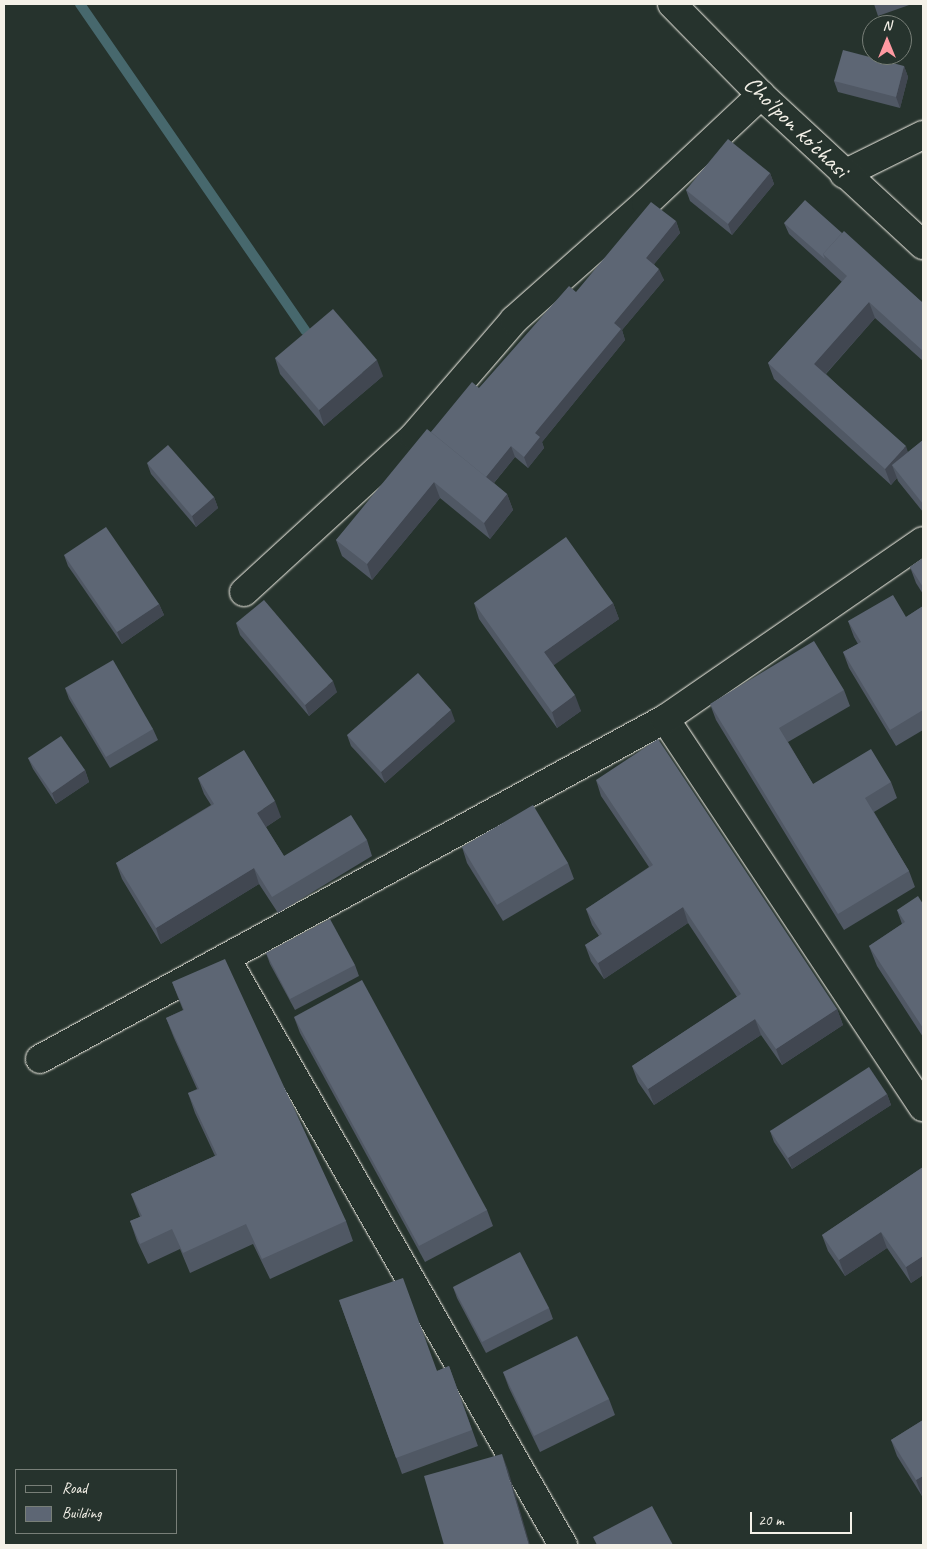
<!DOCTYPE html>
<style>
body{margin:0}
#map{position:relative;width:927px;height:1549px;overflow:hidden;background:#26332d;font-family:Caveat,sans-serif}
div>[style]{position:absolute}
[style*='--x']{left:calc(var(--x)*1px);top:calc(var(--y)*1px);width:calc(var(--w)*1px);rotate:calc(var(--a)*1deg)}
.stream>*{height:10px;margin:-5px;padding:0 5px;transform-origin:5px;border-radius:5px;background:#47686d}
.roads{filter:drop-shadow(0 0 1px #f4f1e8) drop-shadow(0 0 1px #f4f1e8)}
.minor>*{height:28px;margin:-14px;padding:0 14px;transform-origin:14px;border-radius:14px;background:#26332d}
.secondary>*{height:28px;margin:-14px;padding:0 14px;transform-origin:14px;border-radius:14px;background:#26332d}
.wall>*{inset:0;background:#505864}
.shaded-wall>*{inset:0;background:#414751}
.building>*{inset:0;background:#5d6674}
span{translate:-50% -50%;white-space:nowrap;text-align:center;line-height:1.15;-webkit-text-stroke:4px #26332d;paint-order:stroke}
.street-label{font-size:24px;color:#f4f1e8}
.frame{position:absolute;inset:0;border:5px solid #f4f1e8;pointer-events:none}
.legend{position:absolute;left:15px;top:1469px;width:162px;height:65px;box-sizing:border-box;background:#26332d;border:1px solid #787f78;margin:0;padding:6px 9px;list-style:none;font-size:15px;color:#f4f1e8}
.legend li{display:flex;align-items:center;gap:10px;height:25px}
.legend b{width:25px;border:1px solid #787f78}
.north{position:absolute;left:862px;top:15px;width:50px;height:50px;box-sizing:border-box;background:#26332d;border:1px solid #787f78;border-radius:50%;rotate:0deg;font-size:14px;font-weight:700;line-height:20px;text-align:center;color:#f4f1e8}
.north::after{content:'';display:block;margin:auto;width:18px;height:22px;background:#ff9aa2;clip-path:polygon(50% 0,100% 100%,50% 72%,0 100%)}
.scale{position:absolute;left:750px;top:1512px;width:102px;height:22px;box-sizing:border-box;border:2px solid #f4f1e8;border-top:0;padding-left:6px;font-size:15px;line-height:18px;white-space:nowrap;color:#f4f1e8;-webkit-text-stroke:4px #26332d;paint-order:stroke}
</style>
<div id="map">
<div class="stream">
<i style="--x:80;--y:4;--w:397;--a:55.4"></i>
</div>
<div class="roads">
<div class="minor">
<i style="--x:844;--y:174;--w:88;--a:-26.3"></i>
<i style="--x:244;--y:592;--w:231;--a:-42.5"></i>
<i style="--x:414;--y:436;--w:153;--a:-49.2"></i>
<i style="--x:514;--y:320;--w:176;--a:-41.6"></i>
<i style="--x:646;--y:203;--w:158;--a:-43.2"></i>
<i style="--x:665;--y:719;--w:466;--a:56.4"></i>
<i style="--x:227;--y:960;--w:675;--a:60.13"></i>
<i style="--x:40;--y:1059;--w:711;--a:-28.55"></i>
<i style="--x:665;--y:719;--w:313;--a:-34.6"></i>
</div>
<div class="secondary">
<i style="--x:672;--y:4;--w:127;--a:45.6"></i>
<i style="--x:761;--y:95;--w:221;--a:42.8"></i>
</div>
</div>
<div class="wall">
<i style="clip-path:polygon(874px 4px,912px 4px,878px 16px)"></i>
<i style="clip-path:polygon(904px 66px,908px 77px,900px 108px,838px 92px,834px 81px)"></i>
<i style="clip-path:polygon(770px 173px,774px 184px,732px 235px,690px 201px,686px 190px)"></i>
<i style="clip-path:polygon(676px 221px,680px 233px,654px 264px,664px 280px,622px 330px,625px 340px,542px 442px,544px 448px,528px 468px,515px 457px,494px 483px,507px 494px,513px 510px,490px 539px,440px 498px,372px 580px,342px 556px,336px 540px,431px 432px,479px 388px)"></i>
<i style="clip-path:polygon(784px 223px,842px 233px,923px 303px,923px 361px,875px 318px,826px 374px,908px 452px,923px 440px,923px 512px,898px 481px,897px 478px,891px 485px,774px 379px,768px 363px,842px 282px,789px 234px)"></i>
<i style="clip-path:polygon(275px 358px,383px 376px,324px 426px,280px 374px)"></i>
<i style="clip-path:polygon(147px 463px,214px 497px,218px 508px,196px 527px,151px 474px)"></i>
<i style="clip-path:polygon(64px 555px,159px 604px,164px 615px,122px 644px,68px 566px)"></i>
<i style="clip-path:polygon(923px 558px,923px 594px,916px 583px,910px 567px)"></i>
<i style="clip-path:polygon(474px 603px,613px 603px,619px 619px,553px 665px,581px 711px,557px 728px,479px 619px)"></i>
<i style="clip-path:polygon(923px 606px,923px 730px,896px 746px,849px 668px,843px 652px,858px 644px,854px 637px,848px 621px,906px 617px)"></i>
<i style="clip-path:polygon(236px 623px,337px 692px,309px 716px,240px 635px)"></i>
<i style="clip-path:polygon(65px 688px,153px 729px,158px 740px,110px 768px,69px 699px)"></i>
<i style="clip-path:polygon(844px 690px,850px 706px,788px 742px,813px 784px,891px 782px,897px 798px,874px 812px,909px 871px,915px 887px,844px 930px,716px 720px,710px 704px)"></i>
<i style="clip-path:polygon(455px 721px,385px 783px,351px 746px,347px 735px)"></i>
<i style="clip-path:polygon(28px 758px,85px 770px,89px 782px,56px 804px,33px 769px)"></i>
<i style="clip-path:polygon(198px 778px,281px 817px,266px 827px,284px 856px,367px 840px,372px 856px,278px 913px,259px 884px,161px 944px,122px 879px,116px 863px,211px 805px,204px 794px)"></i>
<i style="clip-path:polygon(596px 780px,837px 1009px,843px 1025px,782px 1065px,761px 1035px,654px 1105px,638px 1082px,632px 1066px,737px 997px,688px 923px,604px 979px,591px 961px,585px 945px,599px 936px,592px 925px,586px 909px,649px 867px,601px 796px)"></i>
<i style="clip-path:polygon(462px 847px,568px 863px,574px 879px,503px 921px,467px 863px)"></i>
<i style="clip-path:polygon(923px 904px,923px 1037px,877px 966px,869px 946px,902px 924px,897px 910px)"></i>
<i style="clip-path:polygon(266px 953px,355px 965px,359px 976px,295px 1010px,270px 964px)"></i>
<i style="clip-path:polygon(172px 982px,346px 1221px,353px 1241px,270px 1279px,253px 1244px,190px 1273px,180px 1249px,148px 1264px,137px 1241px,130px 1221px,140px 1217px,131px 1194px,215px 1156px,195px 1113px,188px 1093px,197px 1089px,174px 1038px,166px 1018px,183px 1010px)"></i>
<i style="clip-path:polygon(294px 1017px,487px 1210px,493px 1226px,425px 1262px,300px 1033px)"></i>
<i style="clip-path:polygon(887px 1094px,891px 1105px,792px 1169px,774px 1142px,770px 1131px)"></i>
<i style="clip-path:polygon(923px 1167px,923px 1275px,911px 1283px,887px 1248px,845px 1276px,828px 1251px,822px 1235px)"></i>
<i style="clip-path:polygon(453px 1287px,549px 1308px,553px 1319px,486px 1353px,457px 1298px)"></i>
<i style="clip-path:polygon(339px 1300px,437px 1371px,449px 1366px,478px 1446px,402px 1474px)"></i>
<i style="clip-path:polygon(503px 1372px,609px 1399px,615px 1415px,540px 1452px,509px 1388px)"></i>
<i style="clip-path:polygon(923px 1420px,922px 1496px,897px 1456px,891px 1440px)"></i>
</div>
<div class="shaded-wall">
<i style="clip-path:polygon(904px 66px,908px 77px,900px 108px,896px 97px)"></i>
<i style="clip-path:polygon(770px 173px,774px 184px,732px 235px,728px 224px)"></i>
<i style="clip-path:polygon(676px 221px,680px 233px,650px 269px,646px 258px)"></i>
<i style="clip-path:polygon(659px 269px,664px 280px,622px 330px,625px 340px,542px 442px,544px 448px,528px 468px,524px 457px,535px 433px,614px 323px)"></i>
<i style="clip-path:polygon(869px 302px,875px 318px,820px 380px,814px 364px)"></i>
<i style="clip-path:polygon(377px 360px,383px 376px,324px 426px,319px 410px)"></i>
<i style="clip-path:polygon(511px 446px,515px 457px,488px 490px,484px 479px)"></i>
<i style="clip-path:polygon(906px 446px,911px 462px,892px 465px,897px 478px,891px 485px,885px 469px)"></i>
<i style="clip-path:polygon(434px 482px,440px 498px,372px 580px,367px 564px)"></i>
<i style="clip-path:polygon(507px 494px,513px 510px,490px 539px,484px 523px)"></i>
<i style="clip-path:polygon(214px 497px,218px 508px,196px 527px,192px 516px)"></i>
<i style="clip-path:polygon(613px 603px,619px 619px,550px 668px,544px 652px)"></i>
<i style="clip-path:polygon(159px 604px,164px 615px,122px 644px,117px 632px)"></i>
<i style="clip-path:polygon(333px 681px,337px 692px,309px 716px,305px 705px)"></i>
<i style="clip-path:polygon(575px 695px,581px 711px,557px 728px,552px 712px)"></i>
<i style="clip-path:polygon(451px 710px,455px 721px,385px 783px,381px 772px)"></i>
<i style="clip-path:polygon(85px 770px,89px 782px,56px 804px,52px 793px)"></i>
<i style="clip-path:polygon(275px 801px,281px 817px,263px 829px,257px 813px)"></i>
<i style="clip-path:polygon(254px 868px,259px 884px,161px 944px,156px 928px)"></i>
<i style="clip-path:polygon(683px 907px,688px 923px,604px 979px,598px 963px)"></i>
<i style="clip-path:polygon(837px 1009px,843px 1025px,782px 1065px,776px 1049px)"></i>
<i style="clip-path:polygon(755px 1019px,761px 1035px,654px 1105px,648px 1089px)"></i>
<i style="clip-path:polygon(887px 1094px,891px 1105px,792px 1169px,788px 1158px)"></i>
<i style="clip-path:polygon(881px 1232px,887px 1248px,845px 1276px,839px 1260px)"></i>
<i style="clip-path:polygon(923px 1256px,923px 1275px,911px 1283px,906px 1267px)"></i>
<i style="clip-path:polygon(502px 1454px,508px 1470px,530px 1545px,529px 1545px)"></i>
<i style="clip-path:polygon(923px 1476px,923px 1495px,922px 1496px,916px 1480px)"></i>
</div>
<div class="building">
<i style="clip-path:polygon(843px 50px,904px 66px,896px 97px,834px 81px)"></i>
<i style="clip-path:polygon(728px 139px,770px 173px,728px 224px,686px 190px)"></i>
<i style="clip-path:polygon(805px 200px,842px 233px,823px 254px,825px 259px,784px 223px)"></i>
<i style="clip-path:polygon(651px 202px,676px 221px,646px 258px,659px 269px,614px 323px,621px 329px,535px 433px,540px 437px,524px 457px,511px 446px,486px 477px,431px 432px,472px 382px,479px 388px,569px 286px,576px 292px)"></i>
<i style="clip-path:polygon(844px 231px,923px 303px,923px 351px,869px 302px,814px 364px,906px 446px,885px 469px,768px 363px,847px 276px,823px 254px)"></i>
<i style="clip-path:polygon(333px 309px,377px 360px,319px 410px,275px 358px)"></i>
<i style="clip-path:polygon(427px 429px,507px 494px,484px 523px,434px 482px,367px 564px,336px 540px)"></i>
<i style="clip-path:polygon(923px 440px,923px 504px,892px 465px)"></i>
<i style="clip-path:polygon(168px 445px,214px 497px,192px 516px,147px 463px)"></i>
<i style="clip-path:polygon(106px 527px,159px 604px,117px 632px,64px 555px)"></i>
<i style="clip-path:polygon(566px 537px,613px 603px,544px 652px,575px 695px,552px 712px,474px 603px)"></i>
<i style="clip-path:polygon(923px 558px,923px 587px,910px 567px)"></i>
<i style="clip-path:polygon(893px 595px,906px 617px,923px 606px,923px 710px,890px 730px,843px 652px,861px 642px,848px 621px)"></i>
<i style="clip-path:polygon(264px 600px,333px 681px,305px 705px,236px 623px)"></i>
<i style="clip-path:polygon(814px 641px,844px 690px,779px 728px,813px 784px,871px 749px,891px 782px,865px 798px,909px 871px,838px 914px,710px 704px)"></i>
<i style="clip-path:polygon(113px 660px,153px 729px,106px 757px,65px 688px)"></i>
<i style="clip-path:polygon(418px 673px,451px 710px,381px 772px,347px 735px)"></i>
<i style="clip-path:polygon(61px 736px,85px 770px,52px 793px,28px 758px)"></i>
<i style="clip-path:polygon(658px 739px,837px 1009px,776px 1049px,755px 1019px,648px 1089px,632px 1066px,741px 994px,683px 907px,598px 963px,585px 945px,602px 934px,586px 909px,653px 865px,596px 780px)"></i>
<i style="clip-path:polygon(244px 750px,275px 801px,257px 813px,284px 856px,351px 815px,367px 840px,272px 897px,254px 868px,156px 928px,116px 863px,214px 804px,198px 778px)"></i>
<i style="clip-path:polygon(533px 805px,568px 863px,497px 905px,462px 847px)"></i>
<i style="clip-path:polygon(918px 896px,923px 904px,923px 1028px,869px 946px,905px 922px,897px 910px)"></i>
<i style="clip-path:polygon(330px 919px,355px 965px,290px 999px,266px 953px)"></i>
<i style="clip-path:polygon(225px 959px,346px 1221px,262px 1259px,246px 1224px,183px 1253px,172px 1229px,140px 1244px,130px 1221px,142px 1216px,131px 1194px,217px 1155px,188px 1093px,199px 1089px,166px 1018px,184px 1010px,172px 982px)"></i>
<i style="clip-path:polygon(362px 980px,487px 1210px,419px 1246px,294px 1017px)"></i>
<i style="clip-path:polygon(869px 1067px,887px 1094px,788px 1158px,770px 1131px)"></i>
<i style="clip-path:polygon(923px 1167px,923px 1256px,906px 1267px,881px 1232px,839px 1260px,822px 1235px)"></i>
<i style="clip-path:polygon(520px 1252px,549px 1308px,482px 1342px,453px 1287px)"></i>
<i style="clip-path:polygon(403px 1278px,437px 1371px,449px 1366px,472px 1430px,396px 1458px,339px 1300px)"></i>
<i style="clip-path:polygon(577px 1336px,609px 1399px,534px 1436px,503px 1372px)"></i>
<i style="clip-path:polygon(923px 1420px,923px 1476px,916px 1480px,891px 1440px)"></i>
<i style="clip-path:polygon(502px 1454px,529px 1545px,444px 1545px,424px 1476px)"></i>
<i style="clip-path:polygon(652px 1506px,673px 1545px,597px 1545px,593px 1537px)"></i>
</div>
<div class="street-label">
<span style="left:796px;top:127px;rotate:44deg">Cho'lpon ko'chasi</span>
</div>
<div class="frame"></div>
<ul class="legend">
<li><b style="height:6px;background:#26332d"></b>Road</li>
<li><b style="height:14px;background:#5d6674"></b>Building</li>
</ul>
<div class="north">N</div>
<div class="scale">20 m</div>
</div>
